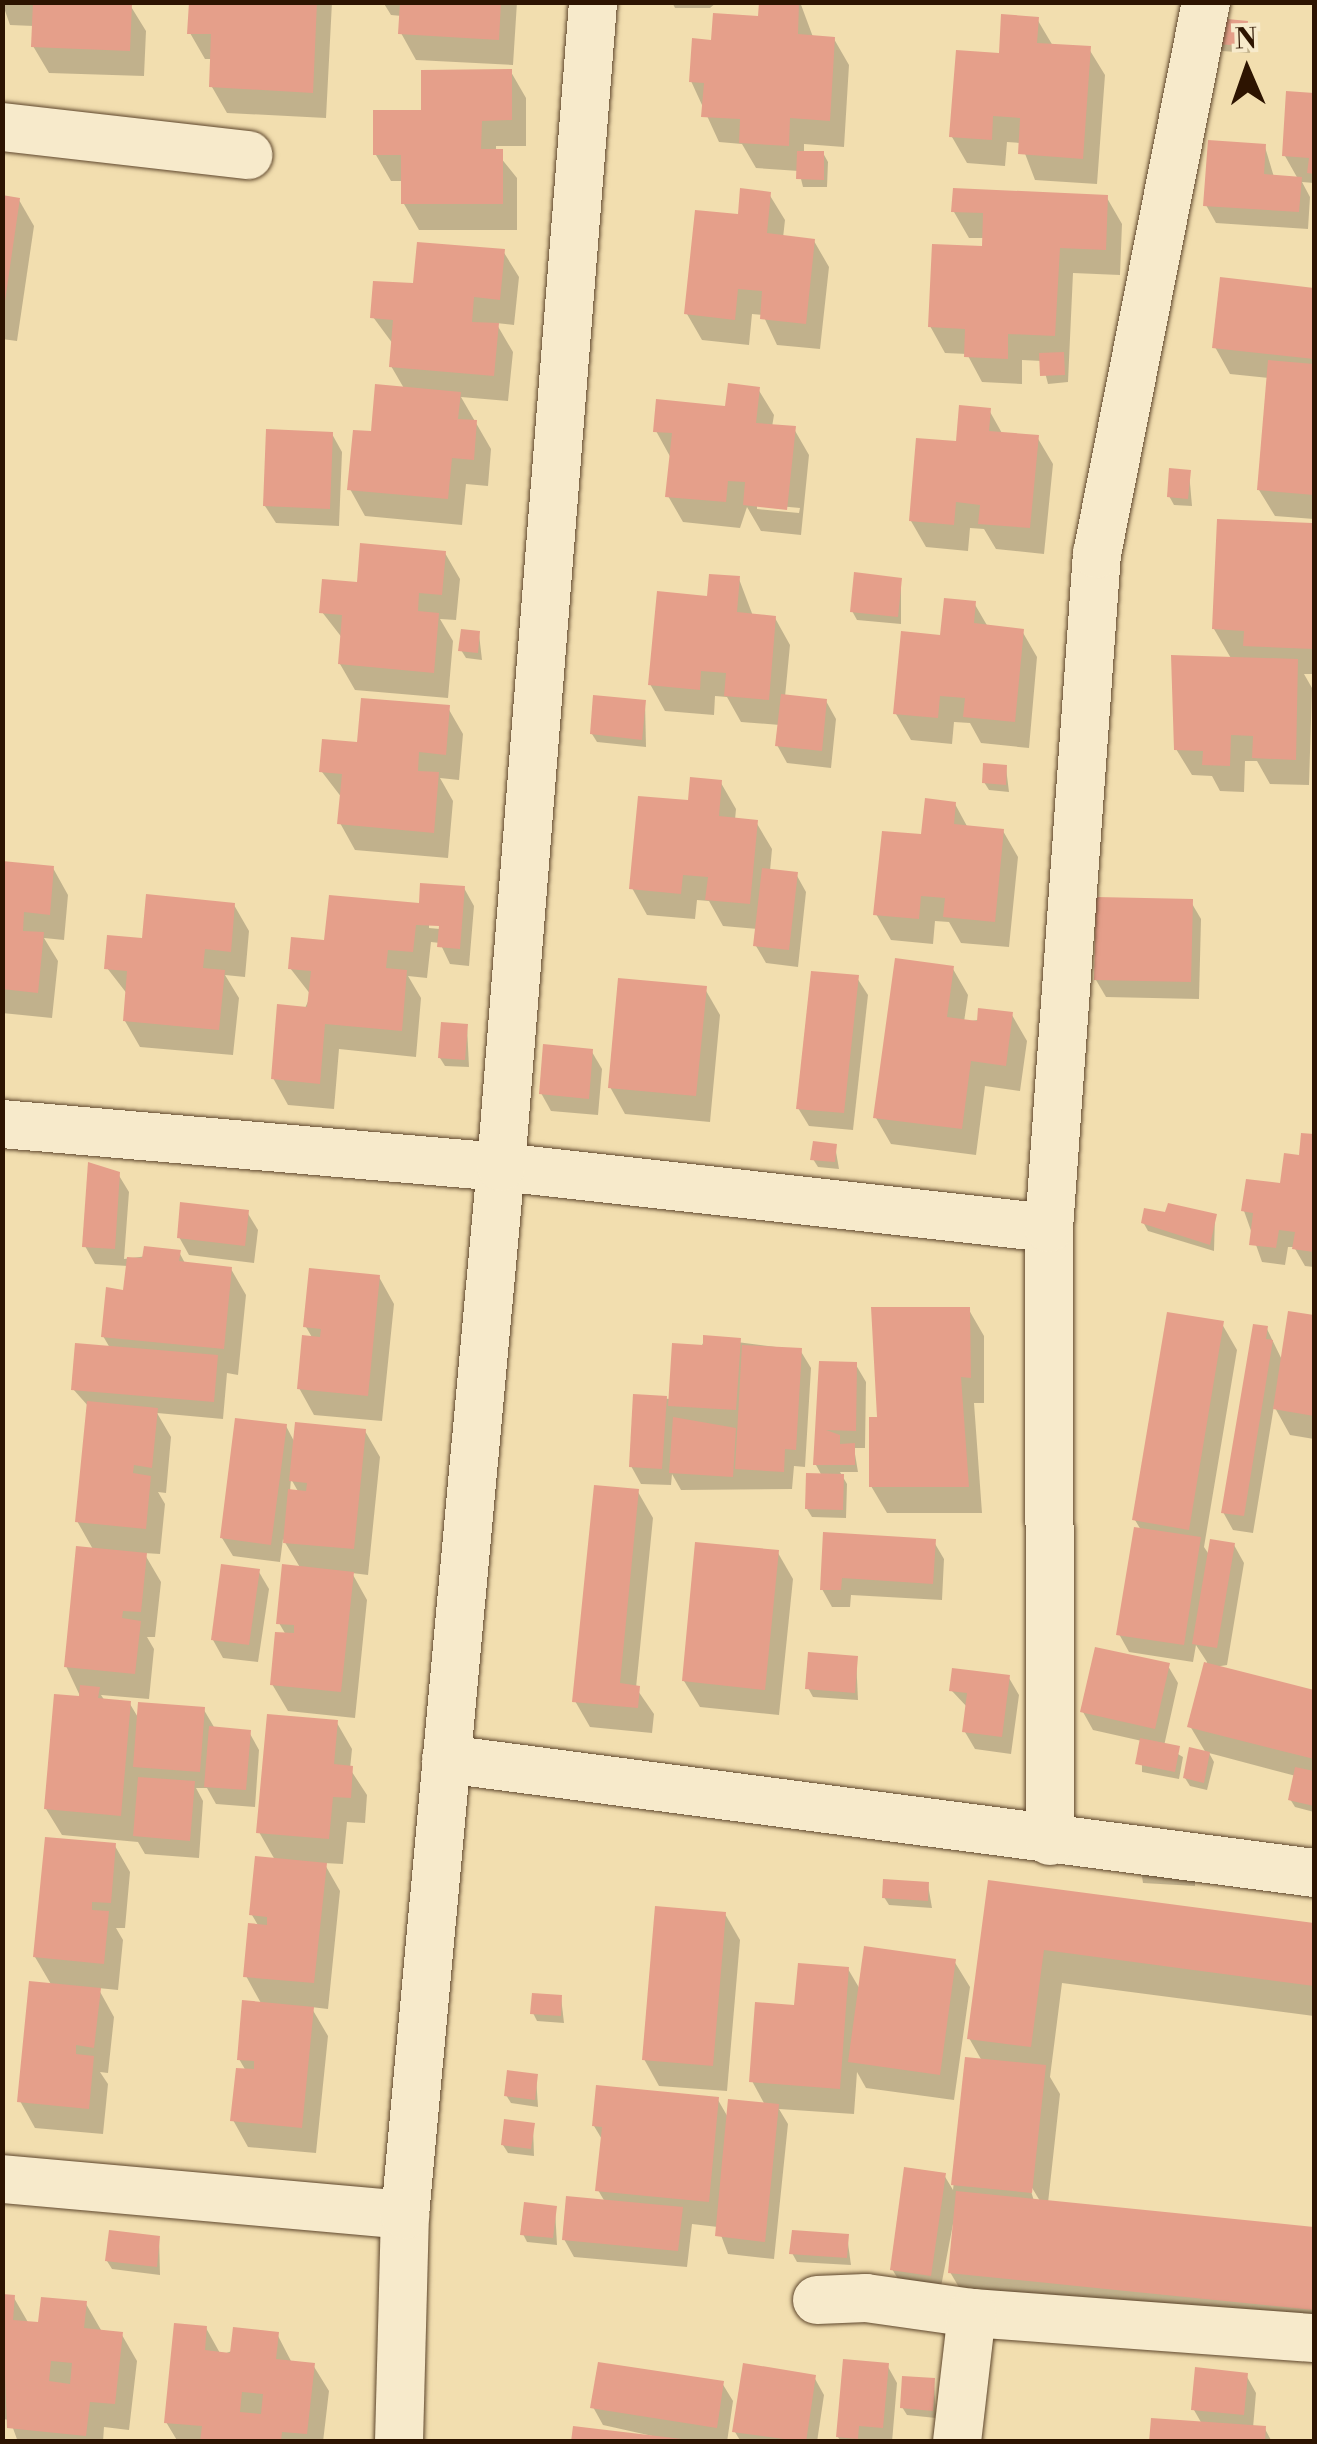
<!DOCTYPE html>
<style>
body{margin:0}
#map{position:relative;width:1317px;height:2444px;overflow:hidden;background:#f2deaf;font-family:"Libre Bodoni",serif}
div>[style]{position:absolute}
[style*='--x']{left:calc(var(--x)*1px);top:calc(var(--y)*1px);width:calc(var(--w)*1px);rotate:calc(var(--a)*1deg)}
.shadow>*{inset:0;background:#0003}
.building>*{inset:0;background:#e59f8a}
.roads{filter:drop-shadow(0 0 2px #5e462c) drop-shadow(0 0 2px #5e462c)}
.street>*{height:48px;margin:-24px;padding:0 24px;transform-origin:24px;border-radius:24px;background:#f7eacb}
span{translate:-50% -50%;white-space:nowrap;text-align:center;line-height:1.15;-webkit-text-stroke:8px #f7eacb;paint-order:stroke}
.frame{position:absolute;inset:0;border:5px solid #2d1401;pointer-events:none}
.north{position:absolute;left:1197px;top:20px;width:100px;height:100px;-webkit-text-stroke:8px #f7eacb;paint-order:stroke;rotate:358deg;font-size:28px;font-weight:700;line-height:40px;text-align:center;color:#2d1401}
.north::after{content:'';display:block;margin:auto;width:35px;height:45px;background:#2d1401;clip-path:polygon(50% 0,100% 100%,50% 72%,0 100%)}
</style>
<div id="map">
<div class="shadow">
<i style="clip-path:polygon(2px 2px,130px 5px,146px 31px,144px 76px,49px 73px,33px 46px,34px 26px,10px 25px)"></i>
<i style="clip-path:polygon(235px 2px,332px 2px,326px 118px,227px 113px,212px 87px,213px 59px,205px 59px,190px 33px)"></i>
<i style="clip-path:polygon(383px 2px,517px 2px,513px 65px,416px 60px,401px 33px,402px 16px,391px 15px)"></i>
<i style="clip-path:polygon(672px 2px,717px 2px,710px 8px,675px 8px)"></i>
<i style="clip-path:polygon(761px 2px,800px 2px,813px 37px,834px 39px,849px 65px,844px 147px,804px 144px,804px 153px,823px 153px,828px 162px,827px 187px,803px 187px,799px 171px,756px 168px,742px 144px,719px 142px,691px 81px,714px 42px,760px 18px)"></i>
<i style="clip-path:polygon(1037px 19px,1053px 46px,1089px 49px,1105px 75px,1097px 184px,1035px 180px,1021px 143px,1007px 142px,1005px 166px,967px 163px,952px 137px,1001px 55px)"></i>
<i style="clip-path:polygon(1247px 23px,1250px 53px,1222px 51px,1218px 43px)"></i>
<i style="clip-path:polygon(511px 72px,526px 98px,526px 146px,496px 146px,496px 152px,517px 178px,517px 230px,419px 230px,404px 204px,404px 181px,391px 181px,376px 155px,423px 112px)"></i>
<i style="clip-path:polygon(1289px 94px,1314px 95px,1314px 183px,1302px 182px,1310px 197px,1308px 229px,1216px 223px,1206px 205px,1265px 147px,1274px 177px,1298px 179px,1285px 156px)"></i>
<i style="clip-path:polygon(769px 194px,785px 220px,783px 238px,814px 241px,829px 267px,820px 349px,777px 345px,763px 315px,752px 314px,749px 345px,702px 340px,687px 314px,740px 217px)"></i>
<i style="clip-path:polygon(2px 198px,19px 200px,34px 226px,17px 341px,2px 339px)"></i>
<i style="clip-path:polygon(1107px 198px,1122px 224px,1120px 275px,1073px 273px,1068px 382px,1048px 384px,1042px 361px,1022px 360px,1022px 384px,982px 382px,967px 354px,945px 353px,930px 326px,984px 249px,984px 238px,969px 238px,954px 212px)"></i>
<i style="clip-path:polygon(503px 251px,519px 277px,514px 325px,496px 323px,513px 352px,508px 401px,461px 397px,491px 449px,488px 486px,466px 484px,462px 525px,365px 516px,350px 489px,373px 434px,405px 390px,391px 366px,393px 344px,373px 317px,415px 286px)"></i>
<i style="clip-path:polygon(1222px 280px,1314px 290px,1314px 519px,1275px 516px,1259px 490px,1269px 378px,1230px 374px,1215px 347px)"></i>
<i style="clip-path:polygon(evenodd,758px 389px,774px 415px,772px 427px,794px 429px,809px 455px,801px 535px,761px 531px,747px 507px,740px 528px,683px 522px,668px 496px,672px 460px,656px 431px,727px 409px,758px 389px,757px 504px,800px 508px,799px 513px,757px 509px,757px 504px)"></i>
<i style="clip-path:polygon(989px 410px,1003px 435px,1037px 437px,1053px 464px,1044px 554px,996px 549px,984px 529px,970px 528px,968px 551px,926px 547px,911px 521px,958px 444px)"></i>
<i style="clip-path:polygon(332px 434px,342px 452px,339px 526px,276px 523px,265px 506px)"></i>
<i style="clip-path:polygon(1189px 472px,1192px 506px,1174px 505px,1169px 496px)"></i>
<i style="clip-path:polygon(1310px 525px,1314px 674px,1304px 674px,1312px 688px,1309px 785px,1270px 784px,1257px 761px,1245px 761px,1244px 792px,1220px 791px,1212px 776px,1192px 775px,1176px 749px,1232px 660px,1214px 629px)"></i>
<i style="clip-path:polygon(445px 553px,460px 579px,456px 620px,440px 619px,453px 641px,448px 698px,355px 690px,340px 664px,343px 639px,322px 612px,359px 585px)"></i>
<i style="clip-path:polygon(739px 579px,753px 616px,775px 618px,790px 645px,785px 697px,826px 701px,836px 719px,831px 768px,787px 763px,777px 745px,780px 725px,741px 722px,727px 697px,715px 696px,714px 715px,665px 711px,650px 684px,709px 599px)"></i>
<i style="clip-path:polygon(901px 580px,901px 624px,857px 620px,852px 611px)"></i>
<i style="clip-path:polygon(974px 603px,988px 627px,1022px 631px,1037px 657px,1029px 748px,981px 743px,970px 723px,954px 722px,952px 744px,911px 740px,896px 714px,943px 637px)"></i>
<i style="clip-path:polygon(479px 634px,482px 660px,466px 658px,461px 650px)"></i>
<i style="clip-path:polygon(645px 702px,646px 747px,597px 742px,592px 734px)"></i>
<i style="clip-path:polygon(448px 708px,463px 734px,459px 780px,440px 778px,453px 801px,448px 858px,355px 850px,340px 823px,342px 798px,322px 772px,359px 744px)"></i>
<i style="clip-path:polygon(1006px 768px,1009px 792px,989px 790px,984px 782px)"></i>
<i style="clip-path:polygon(721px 783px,736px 809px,735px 820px,756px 822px,772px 849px,770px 871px,796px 874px,806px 892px,798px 967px,766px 963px,756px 946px,758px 929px,723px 926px,709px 901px,697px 900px,695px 919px,647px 915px,632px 888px,690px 803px)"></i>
<i style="clip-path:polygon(955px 804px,968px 828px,1003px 831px,1018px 857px,1009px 947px,961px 943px,949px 922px,935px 921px,933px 944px,891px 940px,876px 914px,923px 837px)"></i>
<i style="clip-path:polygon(2px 864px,53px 868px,68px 895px,64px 940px,44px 938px,58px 961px,52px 1018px,2px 1013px)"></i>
<i style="clip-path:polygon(evenodd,464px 888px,474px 906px,469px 966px,450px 964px,440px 943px,431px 942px,427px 978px,408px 976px,421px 998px,416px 1057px,339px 1049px,334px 1109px,288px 1105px,273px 1078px,311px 995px,290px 968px,327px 942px,464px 888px,429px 923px,451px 925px,451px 930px,429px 928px,429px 923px)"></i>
<i style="clip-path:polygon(1191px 902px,1201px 919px,1199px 999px,1106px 997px,1096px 980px)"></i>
<i style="clip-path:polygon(234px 905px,249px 931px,245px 977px,225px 975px,239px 998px,233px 1055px,140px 1047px,125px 1021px,128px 995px,107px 968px,144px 941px)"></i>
<i style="clip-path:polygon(953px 969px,968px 995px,964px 1022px,1012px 1015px,1027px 1041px,1020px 1091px,985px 1086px,976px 1155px,891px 1144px,876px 1118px)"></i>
<i style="clip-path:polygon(857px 978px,868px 995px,853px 1130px,809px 1126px,798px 1108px)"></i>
<i style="clip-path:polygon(705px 989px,720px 1015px,710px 1122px,625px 1114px,610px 1087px)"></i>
<i style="clip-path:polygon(467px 1027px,469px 1067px,445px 1066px,440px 1058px)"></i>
<i style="clip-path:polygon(592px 1052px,602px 1069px,598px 1115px,551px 1111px,541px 1093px)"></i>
<i style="clip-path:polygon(1304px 1135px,1314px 1137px,1314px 1267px,1305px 1266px,1294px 1247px,1288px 1247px,1285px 1265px,1262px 1262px,1244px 1211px,1282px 1186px,1301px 1158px)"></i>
<i style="clip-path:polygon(835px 1146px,839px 1169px,818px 1167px,813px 1159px)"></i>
<i style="clip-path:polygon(118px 1174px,129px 1192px,124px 1259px,179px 1252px,186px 1265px,231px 1269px,246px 1295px,238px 1375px,227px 1373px,223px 1419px,157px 1413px,171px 1437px,166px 1493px,158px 1492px,165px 1504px,160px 1554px,144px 1553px,161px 1582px,155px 1637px,147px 1637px,154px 1649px,149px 1699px,101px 1695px,105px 1701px,130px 1704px,139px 1719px,204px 1710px,214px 1727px,249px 1732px,259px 1750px,255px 1807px,216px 1804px,207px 1788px,196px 1788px,203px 1801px,199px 1858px,145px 1854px,138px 1842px,62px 1835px,46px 1809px,81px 1698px,66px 1666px,94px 1551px,77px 1521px,89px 1407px,73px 1389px,110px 1348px,103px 1336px,125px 1293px,128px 1266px,95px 1264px,85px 1246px)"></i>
<i style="clip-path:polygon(247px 1212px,258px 1230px,254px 1263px,189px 1255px,179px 1237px)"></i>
<i style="clip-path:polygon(1215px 1216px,1214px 1251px,1148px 1231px,1143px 1222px)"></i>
<i style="clip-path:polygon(379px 1277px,394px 1304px,382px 1421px,314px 1415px,299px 1388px,313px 1339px,306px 1327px)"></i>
<i style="clip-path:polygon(969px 1310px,984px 1336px,984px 1403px,974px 1403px,982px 1513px,887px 1513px,871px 1486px,880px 1419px)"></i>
<i style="clip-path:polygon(1290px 1314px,1314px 1318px,1314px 1439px,1290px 1435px,1274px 1406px,1253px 1533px,1233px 1530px,1223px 1512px,1267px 1329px,1283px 1362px)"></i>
<i style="clip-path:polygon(1222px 1324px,1237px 1350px,1204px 1547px,1210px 1556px,1234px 1545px,1244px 1563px,1227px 1665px,1215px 1667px,1314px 1692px,1314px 1812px,1295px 1807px,1290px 1799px,1296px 1776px,1209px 1753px,1214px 1762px,1207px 1790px,1190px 1786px,1185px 1778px,1206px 1753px,1190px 1726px,1207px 1662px,1196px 1645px,1193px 1662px,1129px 1652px,1119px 1634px,1141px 1530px,1135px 1520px)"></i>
<i style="clip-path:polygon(706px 1338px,800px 1350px,811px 1368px,805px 1467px,794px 1466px,792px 1489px,681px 1490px,672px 1474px,671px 1485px,641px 1484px,631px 1466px,635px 1397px,671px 1399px)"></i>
<i style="clip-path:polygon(856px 1365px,866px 1382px,865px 1448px,854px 1448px,858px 1472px,840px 1472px,847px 1484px,846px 1518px,812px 1517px,807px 1509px,822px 1476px,816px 1465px,820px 1430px)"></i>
<i style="clip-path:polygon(evenodd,286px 1426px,295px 1443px,365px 1431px,380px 1457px,368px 1575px,352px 1573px,367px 1600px,355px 1718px,288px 1711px,272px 1684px,286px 1635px,279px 1623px,301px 1569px,283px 1539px,280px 1562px,233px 1556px,222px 1538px,286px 1426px,291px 1479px,299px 1493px,290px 1491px,291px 1479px)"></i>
<i style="clip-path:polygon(638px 1492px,653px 1518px,636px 1688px,654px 1714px,652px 1733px,590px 1727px,575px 1701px)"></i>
<i style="clip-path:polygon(825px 1535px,934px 1542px,944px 1559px,942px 1600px,851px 1595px,850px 1607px,832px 1607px,822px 1589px)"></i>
<i style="clip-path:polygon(778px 1553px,793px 1579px,779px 1715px,700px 1707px,684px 1681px)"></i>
<i style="clip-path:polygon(259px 1572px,269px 1589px,258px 1662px,223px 1658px,213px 1640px)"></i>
<i style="clip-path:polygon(856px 1658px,858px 1700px,813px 1697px,808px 1688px)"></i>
<i style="clip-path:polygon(1168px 1666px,1178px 1683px,1164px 1746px,1183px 1757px,1179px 1779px,1142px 1772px,1142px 1741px,1093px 1730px,1083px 1712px)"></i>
<i style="clip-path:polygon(1009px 1678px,1019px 1695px,1011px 1754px,975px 1749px,965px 1732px,968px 1708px,951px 1690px)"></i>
<i style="clip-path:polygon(337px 1723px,352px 1749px,350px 1769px,367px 1795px,365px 1823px,347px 1822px,343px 1864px,324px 1863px,340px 1891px,328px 2009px,311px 2007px,328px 2036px,316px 2153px,248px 2147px,233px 2120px,246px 2071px,239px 2059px,262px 2005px,246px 1976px,259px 1927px,252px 1915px,275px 1860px,259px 1832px)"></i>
<i style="clip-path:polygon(115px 1846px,130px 1872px,125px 1928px,116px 1928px,123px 1940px,118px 1990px,98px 1988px,114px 2017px,108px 2073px,100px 2072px,108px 2084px,103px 2134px,35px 2128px,20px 2101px,52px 1986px,35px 1957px)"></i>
<i style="clip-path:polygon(1139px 1858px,1195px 1870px,1195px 1886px,1143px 1883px)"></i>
<i style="clip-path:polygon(evenodd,990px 1882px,1314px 1926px,1314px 2016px,1062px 1983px,1050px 2077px,1060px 2094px,1048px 2203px,1314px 2230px,1314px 2341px,970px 2306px,950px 2272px,958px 2198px,940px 2292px,903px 2287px,892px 2269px,944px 2175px,953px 2190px,967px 2059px,982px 2061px,969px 2038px,990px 1882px,1028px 2181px,1040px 2201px,1034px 2201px,1028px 2181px)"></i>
<i style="clip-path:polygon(928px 1885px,932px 1908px,889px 1905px,884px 1897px)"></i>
<i style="clip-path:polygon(725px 1914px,740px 1940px,727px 2091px,659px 2086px,644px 2059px)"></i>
<i style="clip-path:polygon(954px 1961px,970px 1987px,954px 2100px,866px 2088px,857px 2072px,854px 2114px,779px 2109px,788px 2124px,774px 2259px,728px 2254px,718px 2227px,692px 2224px,687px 2267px,574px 2257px,564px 2239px,605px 2202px,598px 2190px,603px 2141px,594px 2126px,718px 2100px,729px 2119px,765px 2105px,752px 2081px,797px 2008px,848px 1969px,861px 1991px)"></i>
<i style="clip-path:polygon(561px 1997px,564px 2023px,537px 2021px,533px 2013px)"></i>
<i style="clip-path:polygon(536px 2077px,538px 2107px,511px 2103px,506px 2095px)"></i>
<i style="clip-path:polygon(533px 2126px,534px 2156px,508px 2153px,503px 2145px)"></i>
<i style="clip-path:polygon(555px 2209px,557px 2245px,527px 2242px,523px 2234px)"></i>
<i style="clip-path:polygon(847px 2236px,851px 2265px,797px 2262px,792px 2253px)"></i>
<i style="clip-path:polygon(159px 2238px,160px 2275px,112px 2269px,107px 2261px)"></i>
<i style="clip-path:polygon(2px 2297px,14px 2298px,29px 2324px,41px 2325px,86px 2304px,101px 2330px,122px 2335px,137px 2361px,129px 2430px,104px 2427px,103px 2442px,18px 2442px,10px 2420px,2px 2419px)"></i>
<i style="clip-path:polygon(206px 2328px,221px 2355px,277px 2334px,292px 2363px,313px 2365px,329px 2391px,323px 2442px,178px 2442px,166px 2422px)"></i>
<i style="clip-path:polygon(887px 2365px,897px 2383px,892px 2442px,841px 2442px,838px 2437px)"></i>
<i style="clip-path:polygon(1246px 2375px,1256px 2393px,1253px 2428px,1265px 2429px,1272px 2442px,1152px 2442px,1202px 2424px,1194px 2410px)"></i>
<i style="clip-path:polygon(814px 2377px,824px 2395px,817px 2442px,741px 2442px,735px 2432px)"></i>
<i style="clip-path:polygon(934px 2381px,936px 2418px,907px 2415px,902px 2407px)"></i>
<i style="clip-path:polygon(722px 2383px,733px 2401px,727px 2442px,574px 2442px,675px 2441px,603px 2425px,593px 2407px)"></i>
</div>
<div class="building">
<i style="clip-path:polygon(33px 2px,132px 3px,130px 51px,31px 47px)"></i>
<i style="clip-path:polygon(189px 2px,317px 2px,313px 93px,209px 87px,211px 34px,187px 34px)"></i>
<i style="clip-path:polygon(400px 2px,501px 2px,499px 40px,398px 34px)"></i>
<i style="clip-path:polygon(759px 2px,799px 2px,798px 34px,835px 37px,830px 121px,790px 118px,789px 146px,739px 143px,740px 119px,701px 117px,704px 83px,689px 82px,692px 38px,711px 40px,713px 13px,758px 16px)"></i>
<i style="clip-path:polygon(1001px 14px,1039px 17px,1037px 43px,1091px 46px,1083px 159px,1018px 154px,1020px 118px,993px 116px,992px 140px,949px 137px,956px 50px,999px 53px)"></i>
<i style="clip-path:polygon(1217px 18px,1248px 21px,1246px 46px,1215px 44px)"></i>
<i style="clip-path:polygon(512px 69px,512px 120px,482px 121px,481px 149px,503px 149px,503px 204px,401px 204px,401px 155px,373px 155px,373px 110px,421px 110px,421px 70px)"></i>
<i style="clip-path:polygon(1286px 91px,1314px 93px,1314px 174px,1307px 173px,1309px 158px,1282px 156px)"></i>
<i style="clip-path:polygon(1208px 140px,1266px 144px,1264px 174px,1302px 177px,1299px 212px,1203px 206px)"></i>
<i style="clip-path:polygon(797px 151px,824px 151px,824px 180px,796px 179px)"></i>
<i style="clip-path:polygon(740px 188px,771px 192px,767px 233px,815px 239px,806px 324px,760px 319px,762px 291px,738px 289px,735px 320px,684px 314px,695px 210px,738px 214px)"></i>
<i style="clip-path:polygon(953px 188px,1108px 195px,1106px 250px,1060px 248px,1055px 336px,1008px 334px,1008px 359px,964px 357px,965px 329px,928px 327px,932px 244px,982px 246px,983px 213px,951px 212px)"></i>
<i style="clip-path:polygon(2px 195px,20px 198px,5px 301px,2px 301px)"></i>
<i style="clip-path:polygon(417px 242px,505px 249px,500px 300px,474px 297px,472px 322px,499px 323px,494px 376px,389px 367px,393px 320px,370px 318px,373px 281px,413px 283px)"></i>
<i style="clip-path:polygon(1220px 277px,1314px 288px,1314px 359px,1212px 348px)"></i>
<i style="clip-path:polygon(1064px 352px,1065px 375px,1040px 376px,1039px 353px)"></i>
<i style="clip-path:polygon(1268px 360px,1314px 364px,1314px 495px,1257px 490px)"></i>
<i style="clip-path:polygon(728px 383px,760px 387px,756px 423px,796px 426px,787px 510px,743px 505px,745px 482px,728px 481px,726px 502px,665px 497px,672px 433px,653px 432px,656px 399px,725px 406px)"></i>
<i style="clip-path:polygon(375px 384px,461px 392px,458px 419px,477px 420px,474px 460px,452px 458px,448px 499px,347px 490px,353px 430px,371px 431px)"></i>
<i style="clip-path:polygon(959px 405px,991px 408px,989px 431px,1039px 435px,1030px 528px,978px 524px,980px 505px,956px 502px,954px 525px,909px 521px,916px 438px,956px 441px)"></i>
<i style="clip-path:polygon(266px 429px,333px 432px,330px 509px,263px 506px)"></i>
<i style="clip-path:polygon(1169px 468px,1191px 470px,1188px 499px,1167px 497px)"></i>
<i style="clip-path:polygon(1217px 519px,1312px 523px,1314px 649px,1243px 646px,1244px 631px,1212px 629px)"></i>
<i style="clip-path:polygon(360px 543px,446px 551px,442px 595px,419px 593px,418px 611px,439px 613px,434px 673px,338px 664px,342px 615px,319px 613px,322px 579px,357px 582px)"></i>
<i style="clip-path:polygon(854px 572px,902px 578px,898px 617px,850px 612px)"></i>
<i style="clip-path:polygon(709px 574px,740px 576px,737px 612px,776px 616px,769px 700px,724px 696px,726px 673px,701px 671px,700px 690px,648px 685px,657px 591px,707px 596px)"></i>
<i style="clip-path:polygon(944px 598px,976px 601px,974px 623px,1024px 629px,1015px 722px,963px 717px,965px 698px,940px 696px,938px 718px,893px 714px,901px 631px,940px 635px)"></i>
<i style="clip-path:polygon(461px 629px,480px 631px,478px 653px,458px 651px)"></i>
<i style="clip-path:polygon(1171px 655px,1298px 659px,1296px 760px,1252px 758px,1253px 736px,1231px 735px,1230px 766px,1202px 765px,1203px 751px,1174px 750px)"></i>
<i style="clip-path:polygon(781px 694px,827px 699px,822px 751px,775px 746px)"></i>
<i style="clip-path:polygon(593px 695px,646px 700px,642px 740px,590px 734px)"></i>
<i style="clip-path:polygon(361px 698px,450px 705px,446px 755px,419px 752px,418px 771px,439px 772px,434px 833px,337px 824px,342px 774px,319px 772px,322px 739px,357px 742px)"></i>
<i style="clip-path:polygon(983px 763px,1007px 765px,1006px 785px,982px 783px)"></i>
<i style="clip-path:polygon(690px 777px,722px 780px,719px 816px,758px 820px,750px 904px,705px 900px,708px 877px,683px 875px,681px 894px,629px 889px,638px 796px,688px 800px)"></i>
<i style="clip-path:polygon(925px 798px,956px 802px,954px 824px,1004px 829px,995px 922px,943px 917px,945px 898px,921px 896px,919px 919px,873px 915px,882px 831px,921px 834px)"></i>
<i style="clip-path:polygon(2px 861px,54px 866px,50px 915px,24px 912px,23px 931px,44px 932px,38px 993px,2px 989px)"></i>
<i style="clip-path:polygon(762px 868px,798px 872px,789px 950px,753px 946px)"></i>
<i style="clip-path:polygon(420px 883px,465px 886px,460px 949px,437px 947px,439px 926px,416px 925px,413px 952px,388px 950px,386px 968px,407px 970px,402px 1031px,325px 1024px,320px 1084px,271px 1079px,277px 1004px,307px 1007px,311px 971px,288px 969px,291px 937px,324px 940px,329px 895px,419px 903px)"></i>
<i style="clip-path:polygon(146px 894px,235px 903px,231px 952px,205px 949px,203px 968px,225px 970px,219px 1030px,123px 1021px,127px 971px,104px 969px,107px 935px,142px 938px)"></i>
<i style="clip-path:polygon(1096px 897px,1193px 899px,1191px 982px,1094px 980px)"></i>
<i style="clip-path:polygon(895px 958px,954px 966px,947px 1017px,977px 1021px,978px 1008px,1013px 1012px,1006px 1066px,971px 1061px,962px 1129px,873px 1118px)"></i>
<i style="clip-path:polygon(811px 971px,859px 975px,844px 1113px,796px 1109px)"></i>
<i style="clip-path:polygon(618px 978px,707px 986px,696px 1096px,608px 1088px)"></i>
<i style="clip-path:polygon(441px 1022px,468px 1024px,465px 1060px,438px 1058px)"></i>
<i style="clip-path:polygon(543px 1044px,593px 1049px,589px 1099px,539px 1094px)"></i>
<i style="clip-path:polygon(1301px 1133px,1314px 1134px,1314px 1252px,1292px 1249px,1295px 1232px,1279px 1230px,1276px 1248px,1249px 1245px,1253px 1213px,1241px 1211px,1246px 1179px,1280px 1183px,1284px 1153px,1299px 1155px)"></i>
<i style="clip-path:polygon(813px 1141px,837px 1144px,835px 1162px,810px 1160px)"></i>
<i style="clip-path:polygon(88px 1162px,120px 1172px,115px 1249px,82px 1247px)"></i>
<i style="clip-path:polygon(180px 1202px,249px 1210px,245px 1246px,177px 1238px)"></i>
<i style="clip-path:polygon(1168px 1203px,1217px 1214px,1210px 1245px,1141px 1223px,1144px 1208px,1165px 1212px)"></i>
<i style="clip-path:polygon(144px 1246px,181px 1250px,179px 1261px,232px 1267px,224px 1349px,101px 1337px,106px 1287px,123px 1290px,127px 1257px,142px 1258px)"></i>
<i style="clip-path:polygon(309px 1268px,380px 1275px,368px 1396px,297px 1389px,302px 1335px,320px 1337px,321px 1329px,303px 1327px)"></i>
<i style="clip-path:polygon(871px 1307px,970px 1307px,971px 1378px,961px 1377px,969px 1487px,869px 1487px,869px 1417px,877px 1417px)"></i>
<i style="clip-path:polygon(1288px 1311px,1314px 1315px,1314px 1416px,1273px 1409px)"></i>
<i style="clip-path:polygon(1167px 1312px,1224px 1321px,1189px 1530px,1132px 1520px)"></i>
<i style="clip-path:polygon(1253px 1324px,1268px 1326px,1266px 1339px,1273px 1340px,1244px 1516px,1221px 1513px)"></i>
<i style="clip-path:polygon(703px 1335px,741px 1338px,736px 1410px,668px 1406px,672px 1343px,703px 1345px)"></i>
<i style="clip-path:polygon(75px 1343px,218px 1355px,214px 1402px,71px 1390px)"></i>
<i style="clip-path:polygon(742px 1345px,802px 1348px,796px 1450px,785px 1449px,784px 1472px,735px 1469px)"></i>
<i style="clip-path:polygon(819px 1361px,857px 1362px,856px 1431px,826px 1430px,840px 1435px,840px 1444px,855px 1443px,855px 1465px,813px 1465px)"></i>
<i style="clip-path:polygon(633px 1394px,667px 1396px,662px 1469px,629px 1467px)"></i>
<i style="clip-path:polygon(87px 1401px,158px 1408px,152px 1468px,134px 1465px,133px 1473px,151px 1476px,146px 1529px,75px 1522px)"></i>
<i style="clip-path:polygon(673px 1417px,736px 1428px,733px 1477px,669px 1473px)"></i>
<i style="clip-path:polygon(235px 1418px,287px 1424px,271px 1545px,220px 1538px)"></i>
<i style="clip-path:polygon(295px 1422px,366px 1429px,354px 1549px,283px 1543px,288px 1489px,306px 1491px,307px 1483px,289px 1481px)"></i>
<i style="clip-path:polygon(806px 1473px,844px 1474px,843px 1510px,805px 1509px)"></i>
<i style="clip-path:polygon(594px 1485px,639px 1489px,620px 1683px,640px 1686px,638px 1708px,572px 1702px)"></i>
<i style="clip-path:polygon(1134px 1527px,1201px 1537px,1184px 1645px,1116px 1635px)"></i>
<i style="clip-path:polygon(823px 1532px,936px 1539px,933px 1584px,842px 1578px,841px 1590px,820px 1590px)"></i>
<i style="clip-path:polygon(1210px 1539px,1235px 1543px,1217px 1648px,1192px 1644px)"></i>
<i style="clip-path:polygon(695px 1542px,779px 1550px,765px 1690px,682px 1681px)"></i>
<i style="clip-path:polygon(76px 1546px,147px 1553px,141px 1612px,123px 1611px,122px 1618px,141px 1621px,135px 1674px,64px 1667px)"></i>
<i style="clip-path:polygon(221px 1564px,260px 1569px,249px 1645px,211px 1640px)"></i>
<i style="clip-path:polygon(282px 1564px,354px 1572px,341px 1692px,270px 1685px,275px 1632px,294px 1633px,294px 1625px,276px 1624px)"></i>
<i style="clip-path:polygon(1095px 1647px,1170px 1663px,1155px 1729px,1080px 1712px)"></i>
<i style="clip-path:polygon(808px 1652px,858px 1656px,855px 1693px,805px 1689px)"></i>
<i style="clip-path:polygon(1204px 1662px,1314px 1690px,1314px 1759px,1187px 1727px)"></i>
<i style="clip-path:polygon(952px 1668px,1010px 1675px,1002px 1737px,962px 1732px,967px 1693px,949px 1691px)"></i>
<i style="clip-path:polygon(80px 1685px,100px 1687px,98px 1698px,131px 1701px,121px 1816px,44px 1809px,54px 1694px,79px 1696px)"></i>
<i style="clip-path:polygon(138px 1702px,205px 1707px,200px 1772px,133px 1767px)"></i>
<i style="clip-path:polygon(267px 1714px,338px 1720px,334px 1764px,353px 1766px,351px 1798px,333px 1797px,329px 1839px,256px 1833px)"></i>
<i style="clip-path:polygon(209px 1726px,251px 1730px,246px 1790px,204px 1787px)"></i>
<i style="clip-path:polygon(1140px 1738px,1180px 1746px,1175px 1772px,1135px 1764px)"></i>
<i style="clip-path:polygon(1189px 1747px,1210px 1752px,1204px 1783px,1183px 1778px)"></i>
<i style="clip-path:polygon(1295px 1767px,1314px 1771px,1314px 1806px,1288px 1800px)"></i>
<i style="clip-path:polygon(138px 1777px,195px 1781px,190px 1841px,133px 1836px)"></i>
<i style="clip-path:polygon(45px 1837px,116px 1843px,111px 1903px,92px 1902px,92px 1910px,109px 1911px,104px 1964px,33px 1957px)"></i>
<i style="clip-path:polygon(255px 1856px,327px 1863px,314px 1983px,243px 1977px,248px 1923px,267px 1925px,267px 1917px,249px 1915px)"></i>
<i style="clip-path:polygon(883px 1879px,929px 1882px,928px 1901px,882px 1898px)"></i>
<i style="clip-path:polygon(988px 1880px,1314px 1923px,1314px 1986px,1044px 1950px,1031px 2047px,967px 2039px)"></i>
<i style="clip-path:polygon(655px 1906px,726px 1912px,713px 2066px,642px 2060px)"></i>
<i style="clip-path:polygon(864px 1946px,956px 1959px,940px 2075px,848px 2062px)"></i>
<i style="clip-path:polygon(798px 1963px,849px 1967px,840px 2089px,749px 2082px,755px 2002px,794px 2005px)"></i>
<i style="clip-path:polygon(29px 1981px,101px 1988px,94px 2048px,76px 2045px,76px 2054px,94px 2056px,89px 2109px,17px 2102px)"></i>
<i style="clip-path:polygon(532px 1993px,562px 1995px,561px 2016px,530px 2014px)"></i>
<i style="clip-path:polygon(242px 2000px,314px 2007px,302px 2128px,230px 2121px,236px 2068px,254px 2069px,254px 2061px,237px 2060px)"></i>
<i style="clip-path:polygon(965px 2057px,1046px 2065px,1032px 2193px,951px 2185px)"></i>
<i style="clip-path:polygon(507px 2070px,538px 2074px,535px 2100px,504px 2096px)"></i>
<i style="clip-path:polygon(596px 2085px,719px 2097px,709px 2202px,595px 2191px,602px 2127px,592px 2126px)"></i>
<i style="clip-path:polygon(728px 2099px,779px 2104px,765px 2242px,715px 2236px)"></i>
<i style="clip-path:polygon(504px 2119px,535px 2123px,531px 2149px,501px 2145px)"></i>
<i style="clip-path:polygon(904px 2167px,946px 2173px,931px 2276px,890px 2270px)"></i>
<i style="clip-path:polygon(956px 2191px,1314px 2227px,1314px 2310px,948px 2273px)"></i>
<i style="clip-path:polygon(566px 2196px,683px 2207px,678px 2251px,562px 2240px)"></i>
<i style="clip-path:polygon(524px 2202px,557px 2206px,553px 2238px,520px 2235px)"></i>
<i style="clip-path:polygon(109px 2230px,160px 2236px,157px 2267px,105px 2261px)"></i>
<i style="clip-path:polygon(792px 2230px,849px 2234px,847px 2258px,789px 2254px)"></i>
<i style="clip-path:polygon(evenodd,2px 2294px,15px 2295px,13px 2320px,38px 2322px,41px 2297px,87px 2301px,84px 2328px,123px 2332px,115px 2404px,90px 2402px,86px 2436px,7px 2428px,2px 2294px,51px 2361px,72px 2363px,70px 2384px,49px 2381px,51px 2361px)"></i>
<i style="clip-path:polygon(evenodd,174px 2323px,207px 2326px,205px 2350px,230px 2353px,233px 2327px,279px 2332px,276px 2359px,315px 2363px,307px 2434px,282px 2432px,281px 2442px,200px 2442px,202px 2426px,164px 2423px,174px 2323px,242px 2392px,263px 2394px,261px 2414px,240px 2412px,242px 2392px)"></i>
<i style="clip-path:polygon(843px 2359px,889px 2363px,883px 2428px,859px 2426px,858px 2439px,836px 2437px)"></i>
<i style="clip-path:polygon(598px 2362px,724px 2381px,717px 2428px,590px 2408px)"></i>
<i style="clip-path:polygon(743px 2363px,816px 2375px,806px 2442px,732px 2432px)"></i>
<i style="clip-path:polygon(1195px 2367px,1248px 2373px,1244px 2415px,1191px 2410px)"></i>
<i style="clip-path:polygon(902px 2376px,935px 2378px,933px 2411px,900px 2408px)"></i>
<i style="clip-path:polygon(1151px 2418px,1266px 2426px,1265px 2442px,1149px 2442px)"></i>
<i style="clip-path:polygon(573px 2426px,682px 2439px,682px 2442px,571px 2442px)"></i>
</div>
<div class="roads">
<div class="street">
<i style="--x:2;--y:127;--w:248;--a:6.5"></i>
<i style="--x:2;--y:1124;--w:501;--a:4.93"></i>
<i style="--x:501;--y:1167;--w:551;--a:6.35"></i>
<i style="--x:446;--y:1759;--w:875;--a:7.48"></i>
<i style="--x:1050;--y:1841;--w:613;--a:-90.09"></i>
<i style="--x:1049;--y:1228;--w:676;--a:-85.93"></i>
<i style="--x:1097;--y:554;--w:563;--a:-78.83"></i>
<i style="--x:2;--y:2179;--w:405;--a:5.1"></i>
<i style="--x:817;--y:2300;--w:49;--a:-2.3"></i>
<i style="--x:866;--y:2298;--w:107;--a:8.1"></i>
<i style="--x:972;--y:2313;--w:343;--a:4.2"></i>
<i style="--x:399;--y:2442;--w:227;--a:-88.5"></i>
<i style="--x:405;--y:2215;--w:1052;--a:-84.77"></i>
<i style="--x:501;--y:1167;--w:1169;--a:-85.48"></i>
<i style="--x:957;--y:2442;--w:130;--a:-83.4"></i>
</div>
</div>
<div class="frame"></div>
<div class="north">N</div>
</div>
